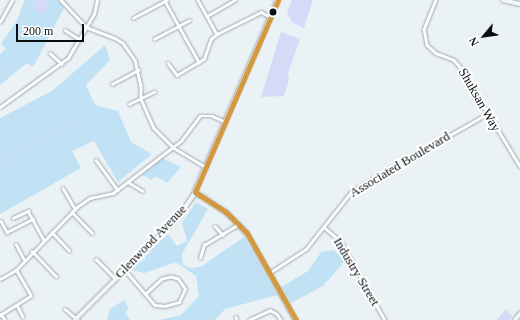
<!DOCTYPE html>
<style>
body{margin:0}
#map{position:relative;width:520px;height:320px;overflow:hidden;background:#ebf2f6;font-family:Georgia,serif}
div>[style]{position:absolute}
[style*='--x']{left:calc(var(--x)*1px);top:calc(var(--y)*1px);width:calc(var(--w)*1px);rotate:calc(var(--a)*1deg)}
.green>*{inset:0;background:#c0e2f4}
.water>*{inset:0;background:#d6daf7}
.round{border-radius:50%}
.stream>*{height:1px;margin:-0.5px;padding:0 0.5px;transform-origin:0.5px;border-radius:0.5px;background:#d6daf7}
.roads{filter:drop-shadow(0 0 1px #a1a6a9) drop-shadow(0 0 1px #a1a6a9)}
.street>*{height:2.5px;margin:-1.25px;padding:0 1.25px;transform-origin:1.25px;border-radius:1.25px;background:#fcfdfe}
.secondary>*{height:3.5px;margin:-1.75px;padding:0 1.75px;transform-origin:1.75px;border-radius:1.75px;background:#eff6f8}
.bus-1>*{height:5px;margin:-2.5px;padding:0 2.5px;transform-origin:2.5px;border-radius:2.5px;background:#d4983f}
.dots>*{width:11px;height:11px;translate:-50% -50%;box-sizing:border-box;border:2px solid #fff;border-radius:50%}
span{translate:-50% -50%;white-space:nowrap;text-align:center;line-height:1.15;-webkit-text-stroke:4px #fff;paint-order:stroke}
.street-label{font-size:13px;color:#0b0f11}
.north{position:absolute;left:464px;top:16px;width:40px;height:40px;-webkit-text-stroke:3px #fff;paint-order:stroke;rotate:241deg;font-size:11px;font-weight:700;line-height:16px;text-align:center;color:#0b0f11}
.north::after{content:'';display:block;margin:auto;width:14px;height:18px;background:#0b0f11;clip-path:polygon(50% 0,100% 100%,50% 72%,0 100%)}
.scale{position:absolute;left:16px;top:24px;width:68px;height:18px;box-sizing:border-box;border:2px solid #0b0f11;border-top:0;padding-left:5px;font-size:12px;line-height:14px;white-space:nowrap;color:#0b0f11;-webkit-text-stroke:3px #fff;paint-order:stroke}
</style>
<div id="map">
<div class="green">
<i style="clip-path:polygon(25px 0,58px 0,64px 8px,33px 67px,27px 63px,0 85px,0 54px,6px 48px,1px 44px,17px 20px)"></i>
<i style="clip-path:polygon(105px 45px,110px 60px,86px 85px,95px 105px,118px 111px,131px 142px,152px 154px,118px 182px,94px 141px,72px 151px,81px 168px,0 214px,0 118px,52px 91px)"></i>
<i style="clip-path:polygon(162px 158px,181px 167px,167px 183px,160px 178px,154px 177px,152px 180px,142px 175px)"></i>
<i style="clip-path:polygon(196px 202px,208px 209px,182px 254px,183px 265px,191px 268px,202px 266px,244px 237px,277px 295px,225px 309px,215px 320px,159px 320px,181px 315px,199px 296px,196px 276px,176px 262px,145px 273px,131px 270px,168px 234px,177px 246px,187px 241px,182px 223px)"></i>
<i style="clip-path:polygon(334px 250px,345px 261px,323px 286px,291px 303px,281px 287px,308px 271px,321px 252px)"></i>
<i style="clip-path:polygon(124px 300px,129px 309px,125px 312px,130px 320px,107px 320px,110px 309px)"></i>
</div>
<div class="water">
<i class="round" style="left:34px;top:-1px;width:14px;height:14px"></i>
<i style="clip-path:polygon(292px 0,313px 0,304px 28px,292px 22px,287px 13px)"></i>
<i style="clip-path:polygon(281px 32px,300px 39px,288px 73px,289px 80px,284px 96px,261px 97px)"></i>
<i style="clip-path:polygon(506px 309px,512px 316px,510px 320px,497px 320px)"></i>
</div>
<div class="stream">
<i style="--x:0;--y:68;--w:16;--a:-27"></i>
<i style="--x:0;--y:164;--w:84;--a:-31.8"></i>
</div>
<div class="roads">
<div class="street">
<i style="--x:61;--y:0;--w:37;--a:47"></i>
<i style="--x:86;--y:27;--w:31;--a:21"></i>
<i style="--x:115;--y:38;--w:9;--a:32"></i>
<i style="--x:123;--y:43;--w:21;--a:55"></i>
<i style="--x:135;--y:60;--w:26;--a:77"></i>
<i style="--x:141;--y:85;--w:14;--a:90"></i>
<i style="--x:141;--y:99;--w:32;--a:66"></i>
<i style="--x:154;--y:128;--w:28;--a:45"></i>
<i style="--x:174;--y:148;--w:37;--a:31"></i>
<i style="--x:198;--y:0;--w:39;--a:61"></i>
<i style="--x:436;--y:0;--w:31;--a:112"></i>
<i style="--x:424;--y:29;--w:16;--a:79"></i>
<i style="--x:427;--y:45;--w:12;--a:42"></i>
<i style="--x:436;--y:53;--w:19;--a:21"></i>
<i style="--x:454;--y:60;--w:9;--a:49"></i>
<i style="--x:460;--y:67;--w:116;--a:58.8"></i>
<i style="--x:165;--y:1;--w:70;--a:60.9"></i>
<i style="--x:207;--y:16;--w:32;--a:-30"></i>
<i style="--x:133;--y:18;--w:38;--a:-28"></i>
<i style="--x:0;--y:22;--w:25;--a:-61"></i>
<i style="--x:65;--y:30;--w:17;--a:33"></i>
<i style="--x:154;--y:39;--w:40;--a:-28"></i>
<i style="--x:50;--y:53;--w:16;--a:43"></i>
<i style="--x:168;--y:63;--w:15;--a:53"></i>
<i style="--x:177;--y:75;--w:31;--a:-31"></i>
<i style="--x:204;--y:59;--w:21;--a:-71"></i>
<i style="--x:211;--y:39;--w:8;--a:-40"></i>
<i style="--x:217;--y:34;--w:49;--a:-26.6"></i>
<i style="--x:261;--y:12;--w:11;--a:27"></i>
<i style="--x:112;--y:84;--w:30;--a:-28"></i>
<i style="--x:129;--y:104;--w:28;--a:-26"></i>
<i style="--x:0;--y:107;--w:84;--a:-35.8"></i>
<i style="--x:68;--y:58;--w:51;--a:-59.4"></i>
<i style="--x:94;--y:14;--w:14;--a:-78"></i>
<i style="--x:96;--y:160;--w:37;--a:54"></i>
<i style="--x:128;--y:182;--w:17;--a:31"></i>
<i style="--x:63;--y:188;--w:24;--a:60"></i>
<i style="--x:72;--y:212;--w:29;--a:46"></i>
<i style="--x:13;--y:218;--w:17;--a:-25"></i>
<i style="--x:28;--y:211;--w:33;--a:61"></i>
<i style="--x:1;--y:221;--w:13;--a:61"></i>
<i style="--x:7;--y:232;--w:29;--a:-27"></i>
<i style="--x:215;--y:226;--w:12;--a:48"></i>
<i style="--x:324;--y:227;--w:23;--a:41"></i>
<i style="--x:341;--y:242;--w:90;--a:60.6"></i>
<i style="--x:52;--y:232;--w:25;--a:47"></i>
<i style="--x:16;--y:244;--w:17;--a:62"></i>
<i style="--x:32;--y:251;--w:35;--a:46"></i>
<i style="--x:200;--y:258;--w:14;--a:-73"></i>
<i style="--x:204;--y:245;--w:41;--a:-31"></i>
<i style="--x:96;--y:259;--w:28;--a:45"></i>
<i style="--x:16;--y:270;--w:88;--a:-45.9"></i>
<i style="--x:77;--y:207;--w:16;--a:-35"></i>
<i style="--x:90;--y:198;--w:24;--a:-12"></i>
<i style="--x:113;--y:193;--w:86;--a:-37.4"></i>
<i style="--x:181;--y:141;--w:31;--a:-53"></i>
<i style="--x:200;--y:116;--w:12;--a:0"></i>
<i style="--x:212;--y:116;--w:15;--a:23"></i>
<i style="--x:125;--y:270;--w:46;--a:49.4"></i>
<i style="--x:155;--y:305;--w:10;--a:6"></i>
<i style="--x:165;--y:306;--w:15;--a:-16"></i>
<i style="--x:179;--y:302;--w:14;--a:-65"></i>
<i style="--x:185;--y:289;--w:12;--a:-125"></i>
<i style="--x:178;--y:279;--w:7;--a:-164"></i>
<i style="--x:171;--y:277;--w:9;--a:167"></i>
<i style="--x:162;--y:279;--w:22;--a:137"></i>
<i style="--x:269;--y:273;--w:44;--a:-33"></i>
<i style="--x:306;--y:249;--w:74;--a:-51.6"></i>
<i style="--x:352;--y:191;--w:155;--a:-29.7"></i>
<i style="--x:0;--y:279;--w:18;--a:-29"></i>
<i style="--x:17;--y:305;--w:13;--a:63"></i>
<i style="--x:65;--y:309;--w:17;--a:40"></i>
<i style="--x:1;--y:314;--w:7;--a:56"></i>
<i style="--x:0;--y:315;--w:36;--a:-32"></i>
<i style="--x:31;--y:296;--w:30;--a:-120"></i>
<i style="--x:236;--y:317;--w:3;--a:72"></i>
<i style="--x:249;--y:320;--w:23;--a:-25"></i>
<i style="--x:270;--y:310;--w:8;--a:30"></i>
<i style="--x:277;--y:314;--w:7;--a:56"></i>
</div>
<div class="secondary">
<i style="--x:503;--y:0;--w:17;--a:13"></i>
<i style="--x:195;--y:192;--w:38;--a:33"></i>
<i style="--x:227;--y:213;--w:28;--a:45"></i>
<i style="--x:247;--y:233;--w:100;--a:60.6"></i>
<i style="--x:75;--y:320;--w:147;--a:-45"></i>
<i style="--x:179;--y:216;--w:24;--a:-55"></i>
<i style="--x:193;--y:196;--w:214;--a:-66.6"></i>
<i style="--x:515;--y:320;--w:8;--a:-50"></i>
</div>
</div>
<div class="bus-1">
<i style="--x:195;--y:192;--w:209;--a:-66.6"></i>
<i style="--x:195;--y:192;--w:38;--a:33"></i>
<i style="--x:227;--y:213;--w:28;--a:45"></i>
<i style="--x:247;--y:233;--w:100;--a:60.6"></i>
</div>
<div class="dots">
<i style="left:273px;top:12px;background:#0b0f11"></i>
</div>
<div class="street-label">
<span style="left:479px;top:100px;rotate:60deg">Shuksan Way</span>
<span style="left:400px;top:165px;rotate:-31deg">Associated Boulevard</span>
<span style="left:151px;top:242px;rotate:-46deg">Glenwood Avenue</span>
<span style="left:356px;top:272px;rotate:59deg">Industry Street</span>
</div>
<div class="north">N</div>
<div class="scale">200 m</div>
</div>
